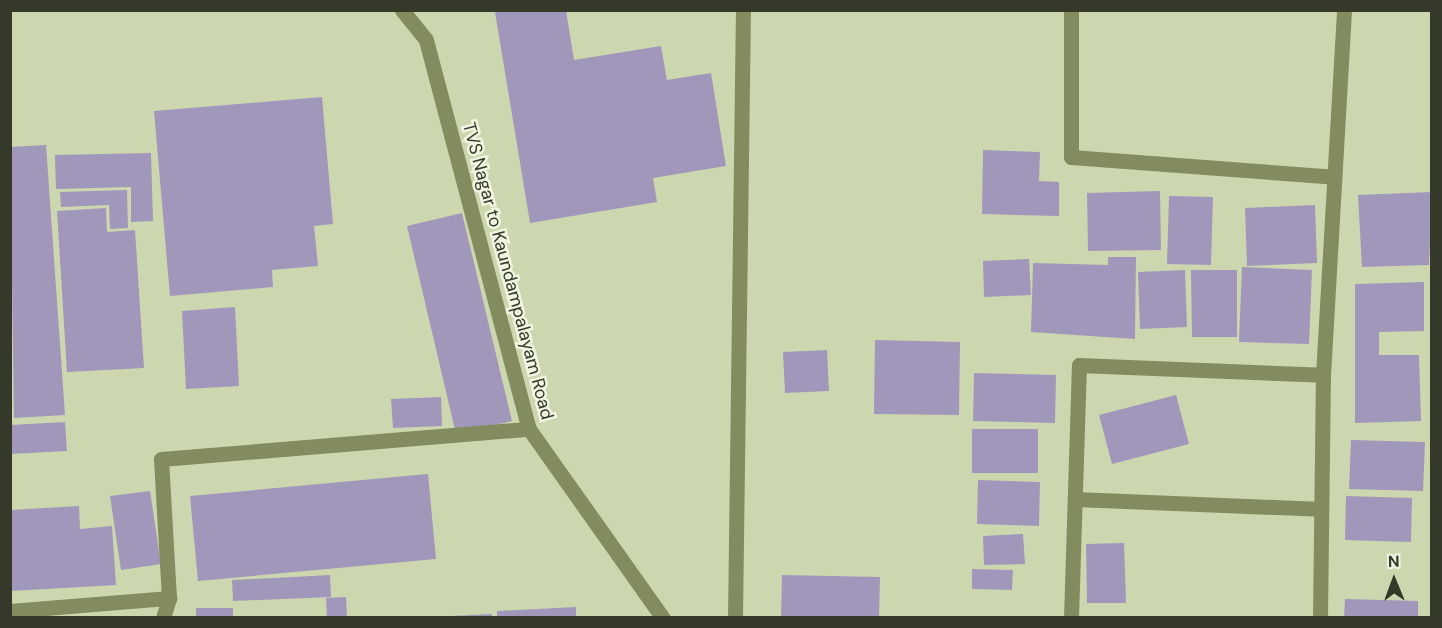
<!DOCTYPE html>
<style>
body{margin:0}
#map{position:relative;width:1442px;height:628px;overflow:hidden;background:#cdd7af;font-family:"DM Sans",sans-serif}
div>[style]{position:absolute}
[style*='--x']{left:calc(var(--x)*1px);top:calc(var(--y)*1px);width:calc(var(--w)*1px);rotate:calc(var(--a)*1deg)}
.building>*{inset:0;background:#a197bb}
.minor>*{height:15px;margin:-7.5px;padding:0 7.5px;transform-origin:7.5px;border-radius:7.5px;background:#828c5e}
span{translate:-50% -50%;white-space:nowrap;text-align:center;line-height:1.15;-webkit-text-stroke:5px #f0f5e1;paint-order:stroke}
.street-label{font-size:18px;color:#353929}
.frame{position:absolute;inset:0;border:12px solid #353929;pointer-events:none}
.north{position:absolute;left:1364px;top:550px;width:60px;height:60px;-webkit-text-stroke:4px #f0f5e1;paint-order:stroke;rotate:359deg;font-size:16px;font-weight:700;line-height:24px;text-align:center;color:#353929}
.north::after{content:'';display:block;margin:auto;width:21px;height:27px;background:#353929;clip-path:polygon(50% 0,100% 100%,50% 72%,0 100%)}
</style>
<div id="map">
<div class="building">
<i style="clip-path:polygon(566px 10px,574px 60px,661px 46px,667px 80px,711px 73px,726px 166px,653px 178px,657px 202px,530px 223px,495px 12px)"></i>
<i style="clip-path:polygon(322px 97px,333px 224px,314px 226px,318px 266px,272px 270px,273px 287px,170px 296px,154px 111px)"></i>
<i style="clip-path:polygon(46px 145px,65px 415px,14px 418px,10px 147px)"></i>
<i style="clip-path:polygon(983px 150px,1040px 152px,1039px 181px,1059px 182px,1059px 216px,982px 214px)"></i>
<i style="clip-path:polygon(151px 153px,153px 221px,131px 222px,131px 187px,56px 189px,55px 155px)"></i>
<i style="clip-path:polygon(127px 190px,128px 228px,110px 229px,109px 205px,61px 207px,60px 192px)"></i>
<i style="clip-path:polygon(1160px 191px,1161px 250px,1088px 251px,1087px 193px)"></i>
<i style="clip-path:polygon(1432px 192px,1429px 265px,1362px 267px,1358px 195px)"></i>
<i style="clip-path:polygon(1169px 196px,1213px 197px,1211px 265px,1167px 264px)"></i>
<i style="clip-path:polygon(1315px 205px,1317px 263px,1247px 266px,1245px 208px)"></i>
<i style="clip-path:polygon(106px 208px,107px 232px,135px 230px,144px 368px,67px 372px,57px 211px)"></i>
<i style="clip-path:polygon(462px 213px,512px 421px,456px 434px,407px 226px)"></i>
<i style="clip-path:polygon(1108px 257px,1136px 257px,1135px 339px,1031px 332px,1033px 263px,1108px 265px)"></i>
<i style="clip-path:polygon(1029px 259px,1031px 295px,984px 297px,983px 261px)"></i>
<i style="clip-path:polygon(1242px 267px,1312px 270px,1309px 344px,1239px 342px)"></i>
<i style="clip-path:polygon(1185px 270px,1187px 327px,1140px 329px,1138px 272px)"></i>
<i style="clip-path:polygon(1191px 270px,1237px 270px,1237px 337px,1192px 337px)"></i>
<i style="clip-path:polygon(1424px 282px,1424px 331px,1379px 332px,1379px 355px,1419px 355px,1421px 421px,1355px 423px,1355px 284px)"></i>
<i style="clip-path:polygon(235px 307px,239px 386px,186px 389px,182px 311px)"></i>
<i style="clip-path:polygon(875px 340px,960px 342px,959px 415px,874px 414px)"></i>
<i style="clip-path:polygon(827px 350px,829px 391px,785px 393px,783px 352px)"></i>
<i style="clip-path:polygon(974px 373px,1056px 375px,1055px 423px,973px 421px)"></i>
<i style="clip-path:polygon(1176px 395px,1189px 444px,1112px 464px,1099px 415px)"></i>
<i style="clip-path:polygon(441px 397px,442px 426px,393px 428px,391px 399px)"></i>
<i style="clip-path:polygon(65px 422px,67px 451px,10px 454px,10px 425px)"></i>
<i style="clip-path:polygon(972px 429px,1038px 429px,1038px 473px,972px 473px)"></i>
<i style="clip-path:polygon(1351px 440px,1425px 442px,1423px 491px,1349px 489px)"></i>
<i style="clip-path:polygon(428px 474px,436px 559px,198px 581px,190px 496px)"></i>
<i style="clip-path:polygon(978px 480px,1040px 482px,1039px 526px,977px 524px)"></i>
<i style="clip-path:polygon(150px 491px,161px 564px,121px 570px,110px 496px)"></i>
<i style="clip-path:polygon(1346px 496px,1412px 498px,1411px 542px,1345px 540px)"></i>
<i style="clip-path:polygon(79px 506px,80px 529px,112px 526px,116px 585px,10px 591px,10px 510px)"></i>
<i style="clip-path:polygon(1023px 534px,1025px 564px,984px 565px,983px 536px)"></i>
<i style="clip-path:polygon(1124px 543px,1126px 603px,1087px 603px,1086px 544px)"></i>
<i style="clip-path:polygon(972px 569px,1013px 570px,1012px 590px,972px 589px)"></i>
<i style="clip-path:polygon(330px 575px,331px 597px,233px 601px,232px 580px)"></i>
<i style="clip-path:polygon(782px 575px,880px 577px,879px 618px,781px 618px)"></i>
<i style="clip-path:polygon(346px 597px,347px 618px,327px 618px,326px 598px)"></i>
<i style="clip-path:polygon(1345px 599px,1418px 601px,1418px 618px,1344px 618px)"></i>
<i style="clip-path:polygon(576px 607px,576px 618px,497px 618px,497px 611px)"></i>
<i style="clip-path:polygon(196px 608px,233px 608px,233px 618px,196px 618px)"></i>
<i style="clip-path:polygon(492px 614px,492px 618px,450px 618px,450px 616px)"></i>
</div>
<div class="minor">
<i style="--x:402;--y:10;--w:38;--a:51"></i>
<i style="--x:426;--y:40;--w:402;--a:75.2"></i>
<i style="--x:529;--y:429;--w:232;--a:54.7"></i>
<i style="--x:1071;--y:10;--w:147;--a:90"></i>
<i style="--x:1071;--y:157;--w:264;--a:4.3"></i>
<i style="--x:1075;--y:499;--w:246;--a:2.3"></i>
<i style="--x:10;--y:611;--w:160;--a:-4.7"></i>
<i style="--x:169;--y:598;--w:139;--a:-93.3"></i>
<i style="--x:161;--y:459;--w:369;--a:-4.7"></i>
<i style="--x:163;--y:618;--w:21;--a:-73"></i>
<i style="--x:735;--y:618;--w:608;--a:-89.25"></i>
<i style="--x:1071;--y:618;--w:253;--a:-88.2"></i>
<i style="--x:1079;--y:365;--w:244;--a:2.3"></i>
<i style="--x:1320;--y:618;--w:243;--a:-89.3"></i>
<i style="--x:1323;--y:375;--w:366;--a:-86.7"></i>
</div>
<div class="street-label">
<span style="left:508px;top:271px;rotate:75deg">TVS Nagar to Kaundampalayam Road</span>
</div>
<div class="frame"></div>
<div class="north">N</div>
</div>
